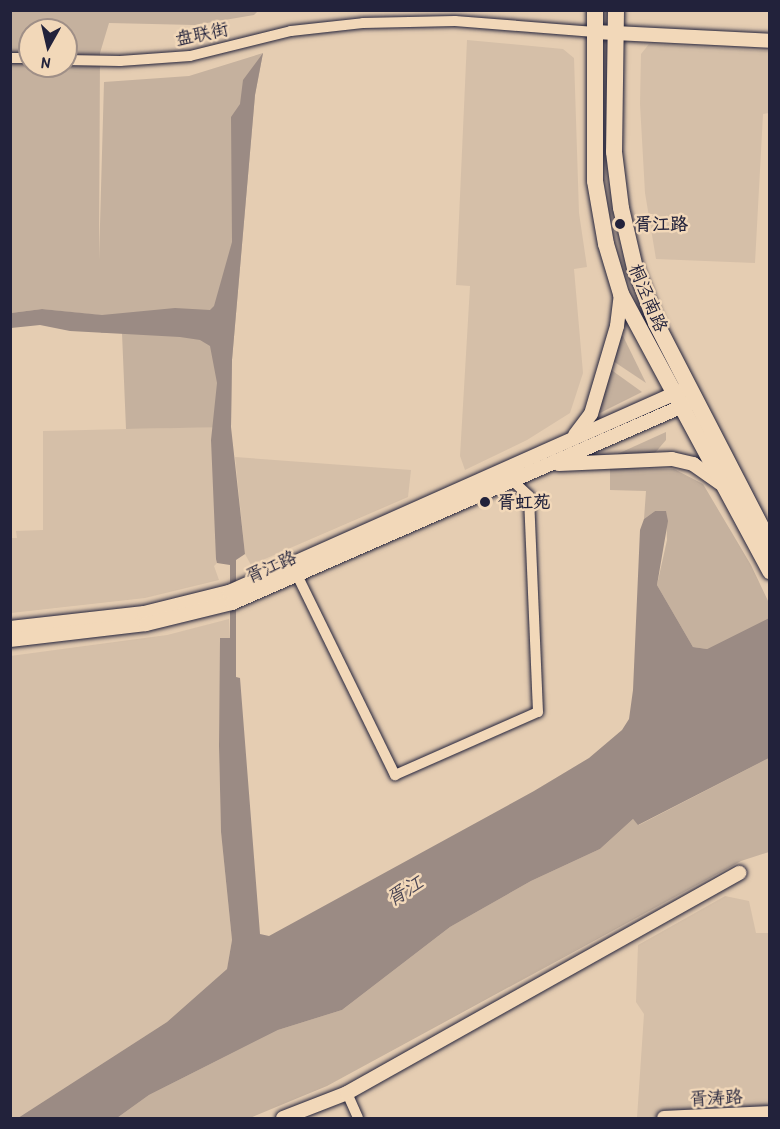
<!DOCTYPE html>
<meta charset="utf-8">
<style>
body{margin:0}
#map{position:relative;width:780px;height:1129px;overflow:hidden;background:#e5cdb2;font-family:"Patrick Hand","LXGW WenKai TC",sans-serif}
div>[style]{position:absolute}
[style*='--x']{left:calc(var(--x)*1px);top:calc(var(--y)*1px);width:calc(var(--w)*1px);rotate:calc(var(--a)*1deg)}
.built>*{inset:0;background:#d5bfa8}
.green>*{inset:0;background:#c5b19e}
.water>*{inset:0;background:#9b8b84}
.roads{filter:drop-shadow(0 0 2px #22223b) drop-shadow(0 0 2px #22223b)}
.street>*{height:10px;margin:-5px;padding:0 5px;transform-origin:5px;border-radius:5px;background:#f2d8b9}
.secondary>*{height:14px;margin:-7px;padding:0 7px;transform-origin:7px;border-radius:7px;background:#f2d8b9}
.primary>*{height:16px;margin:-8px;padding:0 8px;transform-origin:8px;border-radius:8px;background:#f2d8b9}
.dots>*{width:16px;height:16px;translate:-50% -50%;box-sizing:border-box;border:3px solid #f2d8b9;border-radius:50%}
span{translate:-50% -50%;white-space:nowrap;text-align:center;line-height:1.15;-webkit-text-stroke:5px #f2d8b9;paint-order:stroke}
.street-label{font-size:18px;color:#22223b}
.poi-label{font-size:18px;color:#22223b;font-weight:700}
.left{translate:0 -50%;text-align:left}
.water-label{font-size:20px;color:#4c4755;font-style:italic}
.frame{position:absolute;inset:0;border:12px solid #22223b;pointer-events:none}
.north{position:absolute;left:18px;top:18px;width:60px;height:60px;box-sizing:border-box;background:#f2d8b9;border:2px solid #9f8f87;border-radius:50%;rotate:188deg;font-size:16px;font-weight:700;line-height:24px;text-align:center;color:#22223b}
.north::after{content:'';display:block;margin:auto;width:21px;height:27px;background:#22223b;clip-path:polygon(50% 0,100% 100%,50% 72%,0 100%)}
</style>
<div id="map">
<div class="built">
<i style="clip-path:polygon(467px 40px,563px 49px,574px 58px,579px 213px,587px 267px,574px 269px,583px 373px,570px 413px,527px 440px,465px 470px,460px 456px,470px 286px,456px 285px)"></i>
<i style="clip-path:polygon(649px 44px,769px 51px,769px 113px,763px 114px,755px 263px,656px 259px,645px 193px,640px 104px,641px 54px)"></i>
<i style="clip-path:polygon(213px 427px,217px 563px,214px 566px,219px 580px,145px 598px,11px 613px,10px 538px,17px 538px,16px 531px,43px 530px,43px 431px)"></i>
<i style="clip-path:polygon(235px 457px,411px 470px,408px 497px,251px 565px,245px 554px)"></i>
<i style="clip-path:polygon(229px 619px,230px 638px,221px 638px,219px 746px,221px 832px,232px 940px,227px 969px,167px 1022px,18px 1118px,10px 1118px,10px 656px,167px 635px)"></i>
<i style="clip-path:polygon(725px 896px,749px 901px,756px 933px,769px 933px,769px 1118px,637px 1118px,644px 1014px,636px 1002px,638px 945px)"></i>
</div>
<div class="green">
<i style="clip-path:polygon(evenodd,10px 11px,258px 11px,254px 15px,195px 25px,109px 23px,100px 53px,99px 260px,104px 82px,189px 76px,263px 53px,255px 95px,232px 360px,231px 427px,126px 429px,122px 333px,101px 333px,98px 315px,42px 309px,11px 313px,10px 11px,30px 30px,66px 30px,66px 66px,30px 66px,30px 30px)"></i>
<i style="clip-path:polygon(621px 336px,623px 336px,646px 383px,613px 361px)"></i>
<i style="clip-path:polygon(610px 369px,642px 392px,596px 415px)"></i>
<i style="clip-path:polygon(666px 432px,666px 440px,654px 454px,613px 456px)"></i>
<i style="clip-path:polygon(610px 468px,674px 469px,703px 484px,751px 565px,769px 603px,769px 618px,707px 649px,693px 647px,657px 585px,667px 540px,666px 511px,655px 511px,644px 519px,646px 491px,610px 490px)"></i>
<i style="clip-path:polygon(769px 758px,769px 852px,741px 861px,327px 1086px,250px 1118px,117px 1118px,149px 1095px,278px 1030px,342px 1010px,450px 927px,531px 881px,600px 849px,633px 819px,639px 825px)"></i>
</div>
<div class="water">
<i style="clip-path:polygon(263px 53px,255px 95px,232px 360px,231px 427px,245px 554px,236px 560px,236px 677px,240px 678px,260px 934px,269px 936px,534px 791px,589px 758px,622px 730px,629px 719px,633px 690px,640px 530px,644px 519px,655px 511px,666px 511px,668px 521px,657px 585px,693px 647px,707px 649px,769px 618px,769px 758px,638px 825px,633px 819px,600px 849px,531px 881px,450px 927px,342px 1010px,278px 1030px,149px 1095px,117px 1118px,18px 1118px,167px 1022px,227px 969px,232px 940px,221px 832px,219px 746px,220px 638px,230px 638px,230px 565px,217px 563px,216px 559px,211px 440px,217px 383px,210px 346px,200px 340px,180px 337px,70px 331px,40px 325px,11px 328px,11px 313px,42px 309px,102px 315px,175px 308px,210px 310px,214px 306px,232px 242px,231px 117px,240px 104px,243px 80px)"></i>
</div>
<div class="roads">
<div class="street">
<i style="--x:10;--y:58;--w:20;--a:0"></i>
<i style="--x:66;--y:60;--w:54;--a:1.1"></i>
<i style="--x:120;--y:61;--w:70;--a:-4.1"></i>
<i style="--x:190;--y:56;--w:104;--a:-13.9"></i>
<i style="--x:291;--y:31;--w:72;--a:-6.3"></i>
<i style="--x:363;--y:23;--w:92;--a:-1.2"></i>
<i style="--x:455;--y:21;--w:140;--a:4.5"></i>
<i style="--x:297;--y:575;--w:223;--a:63.9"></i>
<i style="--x:395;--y:775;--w:156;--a:-23.8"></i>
<i style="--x:538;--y:712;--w:216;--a:-92.4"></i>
<i style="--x:529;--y:496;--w:23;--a:-137"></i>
<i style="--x:347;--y:1093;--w:27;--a:66"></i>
</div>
<div class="secondary">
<i style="--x:595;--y:32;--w:175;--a:2.9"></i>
<i style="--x:575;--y:435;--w:26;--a:-53"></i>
<i style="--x:591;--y:414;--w:92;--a:-73.5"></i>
<i style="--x:617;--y:326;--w:32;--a:-83"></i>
<i style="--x:559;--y:464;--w:113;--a:-2.5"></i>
<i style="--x:672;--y:459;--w:22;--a:13"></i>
<i style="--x:693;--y:464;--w:33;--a:35"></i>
<i style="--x:10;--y:628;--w:135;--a:-6.4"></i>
<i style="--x:144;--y:613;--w:88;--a:-13.9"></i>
<i style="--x:229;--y:592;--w:496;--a:-24"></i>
<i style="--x:10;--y:640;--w:137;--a:-6.7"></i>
<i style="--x:146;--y:624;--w:89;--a:-13.7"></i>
<i style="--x:232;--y:603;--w:499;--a:-23.6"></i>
<i style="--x:283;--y:1118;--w:69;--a:-21.3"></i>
<i style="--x:347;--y:1093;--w:450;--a:-29.3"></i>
<i style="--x:664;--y:1118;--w:106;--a:-2.7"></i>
</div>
<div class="primary">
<i style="--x:595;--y:10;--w:171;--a:90"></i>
<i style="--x:595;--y:181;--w:64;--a:80.1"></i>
<i style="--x:606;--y:244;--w:52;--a:73.3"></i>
<i style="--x:621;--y:294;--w:315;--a:61.7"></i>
<i style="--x:616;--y:10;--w:142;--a:90.8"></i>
<i style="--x:614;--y:152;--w:56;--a:82.9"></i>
<i style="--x:621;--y:208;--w:62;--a:76.9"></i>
<i style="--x:635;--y:268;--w:59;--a:69.1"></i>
<i style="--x:656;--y:323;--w:249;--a:62.7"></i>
</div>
</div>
<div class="dots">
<i style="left:620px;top:224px;background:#22223b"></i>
<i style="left:485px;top:502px;background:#22223b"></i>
</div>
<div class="street-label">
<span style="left:202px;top:34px;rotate:-12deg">盘联街</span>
<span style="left:648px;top:298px;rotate:67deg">桐泾南路</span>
<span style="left:271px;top:567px;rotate:-24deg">胥江路</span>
<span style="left:716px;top:1098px;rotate:-3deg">胥涛路</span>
</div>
<div class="poi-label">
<span class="left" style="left:634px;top:224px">胥江路</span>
<span class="left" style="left:497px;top:502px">胥虹苑</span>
</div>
<div class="water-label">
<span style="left:404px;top:890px;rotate:-31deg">胥江</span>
</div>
<div class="frame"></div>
<div class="north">N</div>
</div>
